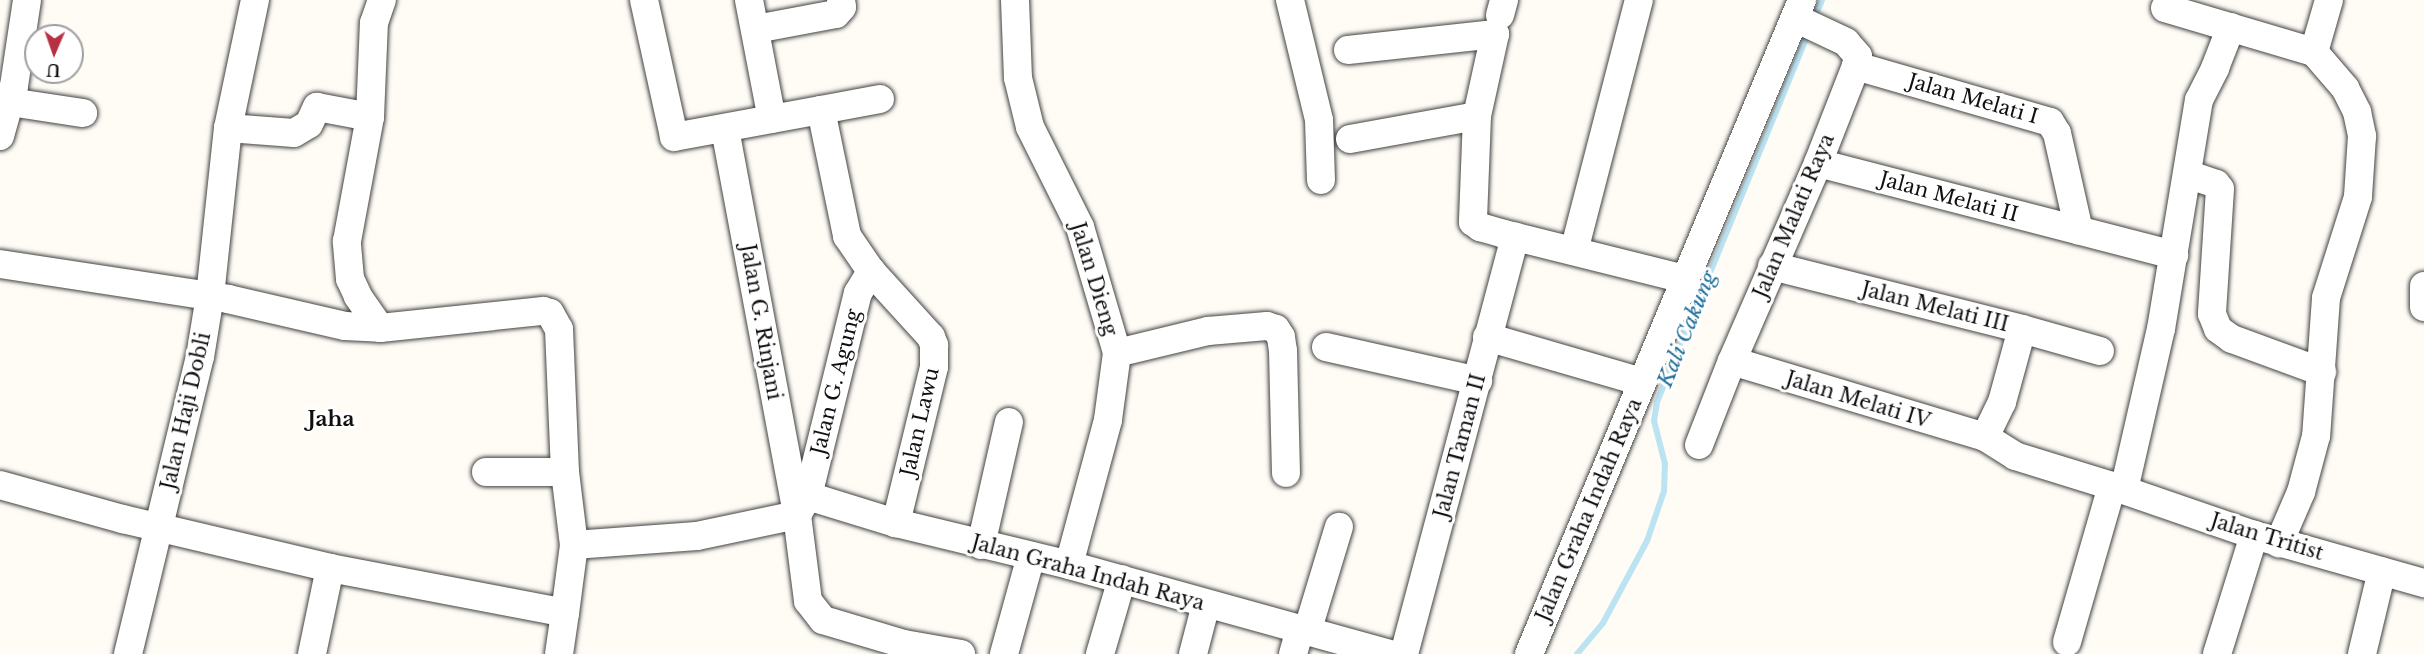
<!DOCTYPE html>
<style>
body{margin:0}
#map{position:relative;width:2424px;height:654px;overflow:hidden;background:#fefcf5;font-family:"Libre Baskerville",serif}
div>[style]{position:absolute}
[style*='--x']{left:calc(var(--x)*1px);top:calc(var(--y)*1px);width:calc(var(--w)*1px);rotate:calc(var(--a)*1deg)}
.stream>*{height:6px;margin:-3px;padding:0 3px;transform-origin:3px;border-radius:3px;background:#bce3f2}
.roads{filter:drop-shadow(0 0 2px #434343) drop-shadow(0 0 2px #434343)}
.minor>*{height:28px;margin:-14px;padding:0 14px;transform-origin:14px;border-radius:14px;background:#fff}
span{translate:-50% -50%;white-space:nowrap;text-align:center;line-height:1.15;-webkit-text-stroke:6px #fff;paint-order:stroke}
.street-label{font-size:20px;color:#101010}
.water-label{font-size:21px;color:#21709b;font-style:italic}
.neighbourhood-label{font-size:21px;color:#101010;font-weight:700}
.north{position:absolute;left:24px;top:24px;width:60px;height:60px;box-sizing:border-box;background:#fff;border:2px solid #9f9f9f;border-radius:50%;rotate:182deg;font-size:16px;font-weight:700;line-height:24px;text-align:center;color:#101010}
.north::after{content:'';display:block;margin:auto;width:21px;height:27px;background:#b83143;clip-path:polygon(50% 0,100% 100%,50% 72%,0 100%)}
</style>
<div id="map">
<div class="stream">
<i style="--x:1814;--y:19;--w:21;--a:-67"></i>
<i style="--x:1577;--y:654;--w:40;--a:-50"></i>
<i style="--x:1603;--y:623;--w:93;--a:-61.8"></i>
<i style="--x:1647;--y:541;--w:53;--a:-71.2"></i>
<i style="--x:1664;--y:491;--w:27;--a:-88"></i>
<i style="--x:1665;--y:464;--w:44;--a:-104.3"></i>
<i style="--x:1654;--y:421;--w:19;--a:-81"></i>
<i style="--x:1657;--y:402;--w:398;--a:-67.7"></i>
</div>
<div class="roads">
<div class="minor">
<i style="--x:644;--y:0;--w:140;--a:77.6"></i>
<i style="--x:674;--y:137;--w:149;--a:-10.4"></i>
<i style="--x:821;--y:110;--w:129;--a:78.3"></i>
<i style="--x:847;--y:236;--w:42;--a:55.6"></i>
<i style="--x:871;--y:271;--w:89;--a:47.7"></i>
<i style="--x:931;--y:337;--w:9;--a:69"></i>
<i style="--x:934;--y:345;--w:22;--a:90"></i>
<i style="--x:934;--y:367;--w:161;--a:103.7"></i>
<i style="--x:749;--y:0;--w:121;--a:79.1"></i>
<i style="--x:1015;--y:0;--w:78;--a:87.8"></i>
<i style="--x:1018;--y:78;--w:50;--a:76.2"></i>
<i style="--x:1030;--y:127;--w:112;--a:63.4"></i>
<i style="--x:1080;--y:227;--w:131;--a:73.6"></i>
<i style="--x:1117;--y:353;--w:68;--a:97.7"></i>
<i style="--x:1108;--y:420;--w:150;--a:105.1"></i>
<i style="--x:1290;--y:0;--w:123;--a:76.4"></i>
<i style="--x:1319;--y:120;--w:60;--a:88.1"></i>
<i style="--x:2165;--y:8;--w:155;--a:16.5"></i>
<i style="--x:2314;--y:52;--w:48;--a:49.3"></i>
<i style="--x:2345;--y:88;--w:27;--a:63"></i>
<i style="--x:2357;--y:112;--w:25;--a:78"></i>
<i style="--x:2362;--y:136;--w:61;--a:93.8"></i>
<i style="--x:2358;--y:197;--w:106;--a:107.6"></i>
<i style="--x:2326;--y:298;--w:138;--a:94.1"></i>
<i style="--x:2316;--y:436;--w:58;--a:105"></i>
<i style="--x:2301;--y:492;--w:56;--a:113.3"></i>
<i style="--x:1500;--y:15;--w:16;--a:-75"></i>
<i style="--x:756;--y:29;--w:81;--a:-10.6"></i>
<i style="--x:836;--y:14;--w:9;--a:-49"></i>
<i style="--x:842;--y:7;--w:7;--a:-98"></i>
<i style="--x:1348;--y:50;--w:148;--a:-6.2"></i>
<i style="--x:1495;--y:34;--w:84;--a:102.4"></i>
<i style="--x:1477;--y:116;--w:106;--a:92.2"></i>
<i style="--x:1473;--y:222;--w:9;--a:36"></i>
<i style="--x:1480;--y:227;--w:25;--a:16"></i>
<i style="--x:1504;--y:234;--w:187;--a:14"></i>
<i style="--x:2314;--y:52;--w:54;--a:-73.9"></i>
<i style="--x:1856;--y:66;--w:202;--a:16.1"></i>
<i style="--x:2050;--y:122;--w:13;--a:58"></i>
<i style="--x:2057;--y:133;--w:100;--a:77.3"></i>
<i style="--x:10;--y:102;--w:74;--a:8.6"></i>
<i style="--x:821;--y:110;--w:60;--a:-10.6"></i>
<i style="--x:228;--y:128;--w:66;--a:4.3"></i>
<i style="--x:294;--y:133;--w:17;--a:-31"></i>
<i style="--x:309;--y:124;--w:19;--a:-65"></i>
<i style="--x:317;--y:107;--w:54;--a:10.7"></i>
<i style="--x:725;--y:129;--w:393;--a:79.4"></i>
<i style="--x:797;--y:515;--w:87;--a:82.7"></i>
<i style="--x:808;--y:601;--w:24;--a:52"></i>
<i style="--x:823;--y:620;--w:84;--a:16.5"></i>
<i style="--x:904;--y:644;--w:58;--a:10"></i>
<i style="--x:0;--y:136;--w:52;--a:-74.4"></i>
<i style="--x:14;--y:86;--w:87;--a:-81.4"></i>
<i style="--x:1350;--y:139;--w:129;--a:-10.3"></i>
<i style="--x:1818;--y:163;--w:368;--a:14.5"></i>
<i style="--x:2187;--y:174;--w:31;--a:19"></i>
<i style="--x:2216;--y:184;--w:6;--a:51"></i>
<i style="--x:2220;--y:189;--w:125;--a:93.7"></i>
<i style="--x:2212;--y:314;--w:16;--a:68"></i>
<i style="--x:2218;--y:329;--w:17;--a:36"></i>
<i style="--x:2232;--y:339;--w:96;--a:20.1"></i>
<i style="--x:1574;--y:251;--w:259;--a:-75.5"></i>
<i style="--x:0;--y:264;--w:231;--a:8.7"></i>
<i style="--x:228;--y:299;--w:120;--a:13"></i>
<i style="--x:345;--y:326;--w:35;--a:3"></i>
<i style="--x:380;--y:328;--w:164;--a:-6"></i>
<i style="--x:543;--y:311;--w:7;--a:16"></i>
<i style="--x:550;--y:313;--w:18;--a:61"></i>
<i style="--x:559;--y:329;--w:143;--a:87.6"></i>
<i style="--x:565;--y:472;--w:74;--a:83"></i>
<i style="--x:574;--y:545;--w:69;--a:97.5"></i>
<i style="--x:1772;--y:266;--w:258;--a:14.1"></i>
<i style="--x:2022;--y:329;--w:76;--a:105.3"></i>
<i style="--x:2002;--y:402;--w:39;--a:116"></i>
<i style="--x:2424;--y:286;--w:21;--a:90"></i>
<i style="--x:380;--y:328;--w:39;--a:-125"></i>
<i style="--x:358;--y:296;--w:19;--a:-115"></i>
<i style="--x:350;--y:279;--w:38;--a:-95"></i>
<i style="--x:347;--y:241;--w:126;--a:-79.5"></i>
<i style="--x:370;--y:117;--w:94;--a:-87.6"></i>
<i style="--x:374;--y:23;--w:24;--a:-71"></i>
<i style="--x:2022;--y:329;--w:81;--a:15.8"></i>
<i style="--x:1487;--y:337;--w:161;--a:16.2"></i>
<i style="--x:1326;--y:347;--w:156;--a:12.6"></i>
<i style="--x:1117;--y:353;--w:94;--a:-13.6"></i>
<i style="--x:1208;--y:331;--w:59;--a:-4.8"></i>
<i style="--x:1267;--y:326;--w:9;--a:18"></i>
<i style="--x:1276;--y:329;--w:9;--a:58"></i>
<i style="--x:1281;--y:337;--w:14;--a:82"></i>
<i style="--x:1283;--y:351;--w:122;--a:88.6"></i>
<i style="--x:1732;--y:361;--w:264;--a:16.7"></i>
<i style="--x:1985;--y:437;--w:36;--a:32"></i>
<i style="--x:2015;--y:456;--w:102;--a:17.2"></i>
<i style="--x:2112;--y:486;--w:150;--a:19"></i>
<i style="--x:2254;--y:535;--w:177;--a:15.8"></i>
<i style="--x:1699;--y:445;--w:90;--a:-68.6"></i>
<i style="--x:1732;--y:361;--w:216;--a:-66.5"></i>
<i style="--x:1818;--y:163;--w:104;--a:-68.6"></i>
<i style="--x:1856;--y:66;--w:10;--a:-79"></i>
<i style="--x:1858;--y:56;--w:18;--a:-131"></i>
<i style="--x:1846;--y:42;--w:56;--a:-154.8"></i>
<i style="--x:486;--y:472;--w:79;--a:0"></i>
<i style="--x:0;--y:485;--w:128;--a:15.5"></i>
<i style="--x:123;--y:519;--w:213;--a:13.3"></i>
<i style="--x:330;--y:568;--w:239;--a:10.8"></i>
<i style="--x:565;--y:613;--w:41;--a:98.3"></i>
<i style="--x:2124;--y:490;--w:165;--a:-77.1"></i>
<i style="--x:2161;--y:329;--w:232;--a:-80.6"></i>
<i style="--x:2199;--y:100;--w:36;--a:-63"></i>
<i style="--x:2215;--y:68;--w:44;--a:-68.7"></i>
<i style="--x:808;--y:496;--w:209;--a:-76.2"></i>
<i style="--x:858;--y:293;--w:26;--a:-59"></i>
<i style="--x:797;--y:515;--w:22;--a:-60"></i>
<i style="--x:808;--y:496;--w:92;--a:17.1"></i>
<i style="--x:896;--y:523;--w:178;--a:13.6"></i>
<i style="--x:1069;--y:565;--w:333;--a:15.5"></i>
<i style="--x:574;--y:545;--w:123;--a:-4.2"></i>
<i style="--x:697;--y:536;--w:102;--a:-11.9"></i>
<i style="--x:981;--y:545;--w:126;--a:-77.2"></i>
<i style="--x:1307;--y:632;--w:110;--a:-73.1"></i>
<i style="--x:2067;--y:642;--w:162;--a:-73.9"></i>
<i style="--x:128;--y:654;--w:306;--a:-76.4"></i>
<i style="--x:200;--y:357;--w:62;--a:-80.7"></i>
<i style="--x:210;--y:296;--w:169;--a:-83.9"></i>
<i style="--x:228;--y:128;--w:131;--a:-78.1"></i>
<i style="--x:312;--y:654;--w:88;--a:-78.2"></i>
<i style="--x:1004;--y:654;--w:102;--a:-74.6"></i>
<i style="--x:1100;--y:654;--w:78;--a:-73.7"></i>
<i style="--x:1193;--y:654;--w:52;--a:-75.4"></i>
<i style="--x:1293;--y:654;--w:25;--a:-74"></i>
<i style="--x:1404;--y:654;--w:432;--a:-75.1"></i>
<i style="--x:1529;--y:654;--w:709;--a:-67.34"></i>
<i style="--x:2217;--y:654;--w:125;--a:-72.7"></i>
<i style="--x:2362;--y:654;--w:85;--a:-76.5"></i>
</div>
</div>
<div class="street-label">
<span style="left:1973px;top:99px;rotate:16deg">Jalan Melati I</span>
<span style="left:1949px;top:197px;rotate:15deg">Jalan Melati II</span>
<span style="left:1794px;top:216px;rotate:-67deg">Jalan Malati Raya</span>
<span style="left:1094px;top:279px;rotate:73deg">Jalan Dieng</span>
<span style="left:1935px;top:307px;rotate:14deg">Jalan Melati III</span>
<span style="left:761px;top:322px;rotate:80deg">Jalan G. Rinjani</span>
<span style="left:836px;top:382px;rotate:-76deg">Jalan G. Agung</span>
<span style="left:1858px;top:400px;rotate:17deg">Jalan Melati IV</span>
<span style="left:186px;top:411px;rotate:-77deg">Jalan Haji Dobli</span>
<span style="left:920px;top:422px;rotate:-77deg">Jalan Lawu</span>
<span style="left:1460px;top:446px;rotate:-75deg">Jalan Taman II</span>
<span style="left:1589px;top:510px;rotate:-67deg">Jalan Graha Indah Raya</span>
<span style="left:2267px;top:537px;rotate:17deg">Jalan Tritist</span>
<span style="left:1088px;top:573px;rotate:15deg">Jalan Graha Indah Raya</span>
</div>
<div class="water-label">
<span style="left:1687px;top:329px;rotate:-68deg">Kali Cakung</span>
</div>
<div class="neighbourhood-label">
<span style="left:331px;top:419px">Jaha</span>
</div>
<div class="north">U</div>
</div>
